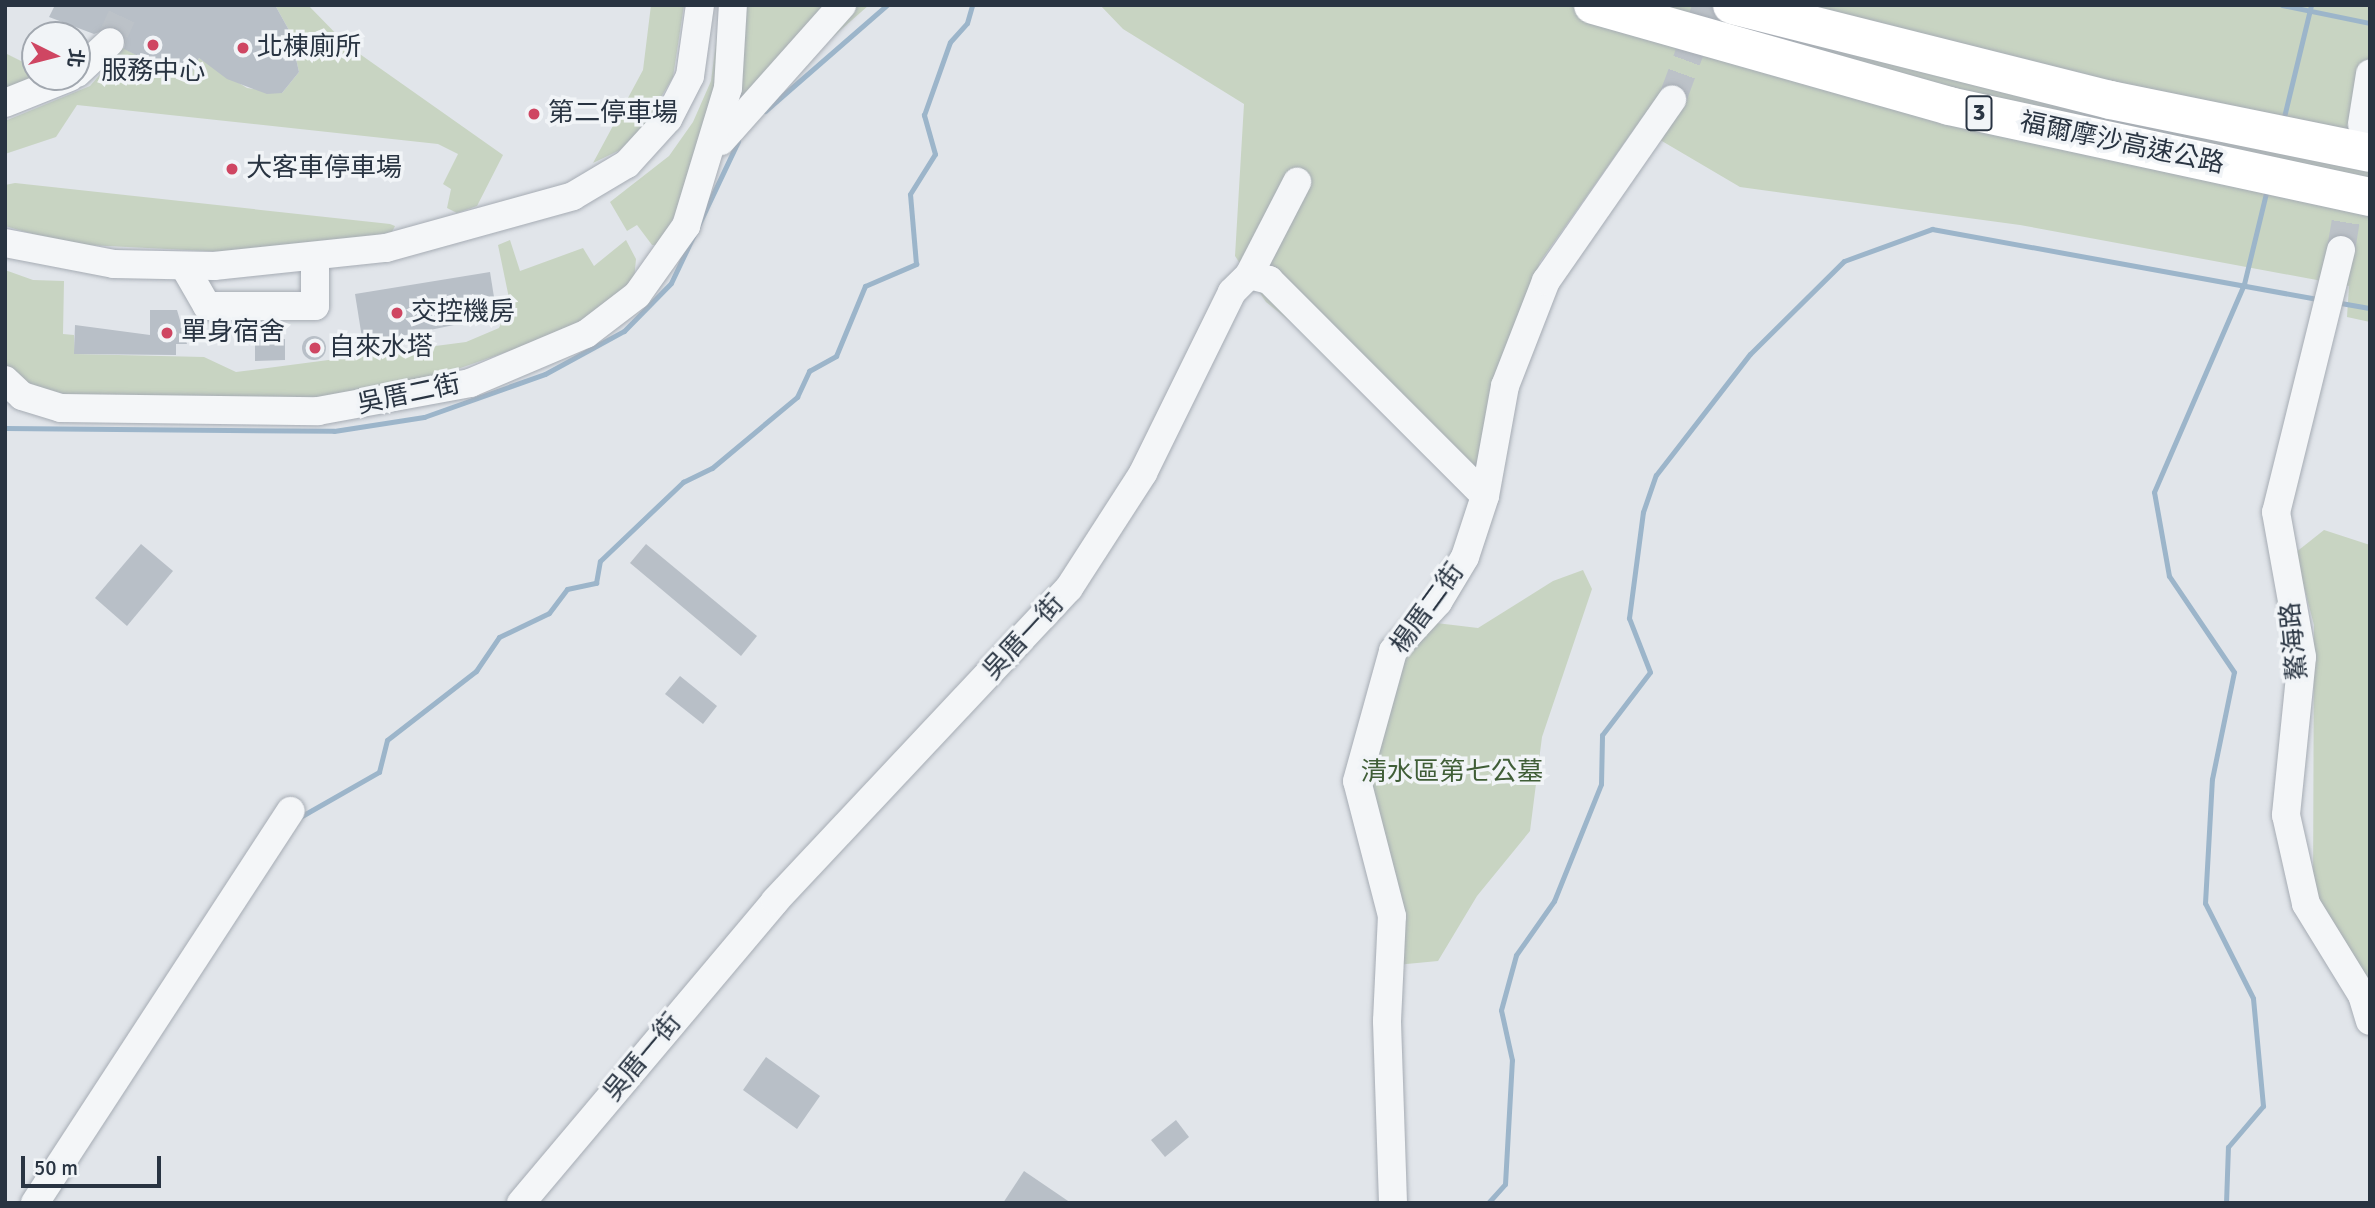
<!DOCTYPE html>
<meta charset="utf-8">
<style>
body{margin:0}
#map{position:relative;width:2375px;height:1208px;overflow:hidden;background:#e1e5ea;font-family:Signika,"Noto Sans TC",sans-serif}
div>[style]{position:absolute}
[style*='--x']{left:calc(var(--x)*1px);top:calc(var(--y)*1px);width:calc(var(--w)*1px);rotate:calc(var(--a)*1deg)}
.green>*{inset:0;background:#c8d4c2}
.stream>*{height:5px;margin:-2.5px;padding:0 2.5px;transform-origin:2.5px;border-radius:2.5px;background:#9cb5ca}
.building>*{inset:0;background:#b8bfc7}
.round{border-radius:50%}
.minor-tunnel>*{height:28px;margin-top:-14px;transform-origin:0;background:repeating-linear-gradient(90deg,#bcc2c8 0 28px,transparent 0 42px)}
.roads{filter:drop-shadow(0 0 2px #a6acb4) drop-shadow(0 0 2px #a6acb4)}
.minor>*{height:28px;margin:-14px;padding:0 14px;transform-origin:14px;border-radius:14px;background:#f4f6f8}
.highway>*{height:38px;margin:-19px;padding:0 19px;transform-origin:19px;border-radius:19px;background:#fff}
.dots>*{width:19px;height:19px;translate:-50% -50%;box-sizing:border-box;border:4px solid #f1f4f7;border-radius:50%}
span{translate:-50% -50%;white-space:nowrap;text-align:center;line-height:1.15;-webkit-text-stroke:7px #f1f4f7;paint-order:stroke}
.shield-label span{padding:2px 5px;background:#f1f4f7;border:2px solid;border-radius:5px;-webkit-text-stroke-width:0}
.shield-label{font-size:24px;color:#293442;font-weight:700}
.poi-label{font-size:26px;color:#293442}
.left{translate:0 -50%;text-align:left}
.street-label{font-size:26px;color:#293442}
.park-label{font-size:26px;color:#405e37}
.frame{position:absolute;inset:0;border:7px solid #293442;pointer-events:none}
.north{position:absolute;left:21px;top:21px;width:70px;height:70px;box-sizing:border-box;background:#f1f4f7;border:2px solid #a1a7af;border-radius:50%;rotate:96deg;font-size:19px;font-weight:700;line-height:28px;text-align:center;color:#293442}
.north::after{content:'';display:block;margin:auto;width:24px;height:32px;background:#cf4662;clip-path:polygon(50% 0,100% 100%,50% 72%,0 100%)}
.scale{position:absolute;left:21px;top:1156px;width:140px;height:32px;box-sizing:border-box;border:4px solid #293442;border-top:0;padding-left:9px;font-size:21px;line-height:24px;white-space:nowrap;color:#293442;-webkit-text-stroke:5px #f1f4f7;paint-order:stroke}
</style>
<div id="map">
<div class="green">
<i style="clip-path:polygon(275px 5px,308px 5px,347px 45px,503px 155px,477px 206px,457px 213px,447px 208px,451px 189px,443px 184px,458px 154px,438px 144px,77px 105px,56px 137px,5px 154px,5px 121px,90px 86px,123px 48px,187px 81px,199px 58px,247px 88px,282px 93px,299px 72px,290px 32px)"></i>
<i style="clip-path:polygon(651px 5px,684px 5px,673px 77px,644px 126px,620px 150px,593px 163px,643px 70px)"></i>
<i style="clip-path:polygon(721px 5px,869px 5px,698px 156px,685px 196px,659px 245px,652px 245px,637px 225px,627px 231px,610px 202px,669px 156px,693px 122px,711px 81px)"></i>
<i style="clip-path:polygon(1100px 5px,2370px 5px,2370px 322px,2347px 317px,2349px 286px,2020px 225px,1740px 187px,1650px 134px,1644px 115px,1540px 262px,1500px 377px,1478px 473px,1266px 302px,1235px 256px,1244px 104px,1123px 29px)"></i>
<i style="clip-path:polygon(5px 53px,35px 68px,35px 77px,5px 93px)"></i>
<i style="clip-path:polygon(15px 183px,390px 224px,395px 226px,392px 232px,343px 241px,227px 252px,68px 244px,5px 226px,5px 185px)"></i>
<i style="clip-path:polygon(510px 240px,520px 271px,583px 248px,594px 266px,626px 240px,636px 259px,634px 280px,578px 327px,383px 395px,321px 401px,44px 397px,5px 368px,5px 270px,33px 280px,64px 281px,63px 334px,74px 335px,75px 354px,204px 357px,236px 372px,466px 342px,499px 328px,510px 303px,498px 245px)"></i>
<i style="clip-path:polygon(2324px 530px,2370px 545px,2370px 988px,2313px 899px,2314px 625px,2295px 553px)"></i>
<i style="clip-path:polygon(1583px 570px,1592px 589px,1542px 737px,1530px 831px,1477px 896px,1438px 961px,1396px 965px,1363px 773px,1398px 659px,1428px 622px,1478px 628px,1553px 581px)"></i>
</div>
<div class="stream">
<i style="--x:2282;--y:5;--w:90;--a:11.6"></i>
<i style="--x:765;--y:111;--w:162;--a:-41"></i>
<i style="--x:2283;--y:121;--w:119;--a:-76.4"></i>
<i style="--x:2335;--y:302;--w:36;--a:10"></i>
<i style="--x:5;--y:428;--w:329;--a:0.5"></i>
<i style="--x:334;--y:431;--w:91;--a:-8.8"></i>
<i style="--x:424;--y:417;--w:128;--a:-19.6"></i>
<i style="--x:545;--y:374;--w:90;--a:-28.6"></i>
<i style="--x:624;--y:331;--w:67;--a:-45.6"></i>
<i style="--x:671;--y:283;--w:157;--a:-64.7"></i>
<i style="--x:300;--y:817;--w:91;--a:-29.7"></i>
<i style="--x:379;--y:772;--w:33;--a:-76"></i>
<i style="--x:387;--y:740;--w:113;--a:-37.8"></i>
<i style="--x:476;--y:671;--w:41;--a:-55.9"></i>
<i style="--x:499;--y:637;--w:55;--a:-25.6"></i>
<i style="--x:549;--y:613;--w:30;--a:-53"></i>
<i style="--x:567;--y:589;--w:30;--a:-12"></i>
<i style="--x:596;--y:583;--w:22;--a:-80"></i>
<i style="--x:600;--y:561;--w:115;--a:-43.6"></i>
<i style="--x:683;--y:482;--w:32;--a:-26"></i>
<i style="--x:712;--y:468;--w:111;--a:-39.9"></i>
<i style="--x:797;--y:397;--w:29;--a:-65"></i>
<i style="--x:809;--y:371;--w:31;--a:-29"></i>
<i style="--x:836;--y:356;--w:76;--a:-67.5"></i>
<i style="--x:865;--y:286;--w:56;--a:-23.3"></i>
<i style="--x:916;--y:264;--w:70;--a:-94.9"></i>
<i style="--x:910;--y:194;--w:47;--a:-58"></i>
<i style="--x:935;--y:154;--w:41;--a:-105.8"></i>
<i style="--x:924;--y:115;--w:77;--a:-70.4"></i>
<i style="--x:950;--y:42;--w:25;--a:-48"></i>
<i style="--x:967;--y:23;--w:19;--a:-74"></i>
<i style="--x:1488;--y:1203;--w:25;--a:-48"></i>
<i style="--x:1505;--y:1184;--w:124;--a:-86.8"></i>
<i style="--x:1512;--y:1060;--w:51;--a:-102.4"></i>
<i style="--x:1501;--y:1010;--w:57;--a:-74.7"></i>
<i style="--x:1516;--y:955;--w:66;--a:-54.9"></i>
<i style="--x:1554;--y:901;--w:126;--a:-68.1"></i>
<i style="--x:1601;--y:784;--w:49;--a:-88.8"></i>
<i style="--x:1602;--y:735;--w:79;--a:-52.7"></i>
<i style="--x:1650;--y:672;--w:58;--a:-111.3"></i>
<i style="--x:1629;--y:618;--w:107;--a:-82.5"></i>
<i style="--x:1643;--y:512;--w:39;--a:-71"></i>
<i style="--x:1656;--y:475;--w:153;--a:-52.2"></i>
<i style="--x:1750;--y:354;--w:132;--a:-44.7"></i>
<i style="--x:1844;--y:261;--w:94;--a:-20"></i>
<i style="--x:1932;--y:229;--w:393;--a:10.3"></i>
<i style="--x:2226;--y:1203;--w:56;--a:-88"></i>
<i style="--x:2228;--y:1147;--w:54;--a:-49.5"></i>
<i style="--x:2263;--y:1106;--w:108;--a:-95.3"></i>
<i style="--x:2253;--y:998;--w:106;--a:-116.8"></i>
<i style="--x:2205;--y:903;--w:124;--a:-86.8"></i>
<i style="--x:2212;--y:779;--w:109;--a:-78.4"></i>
<i style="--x:2234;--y:672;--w:116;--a:-124.1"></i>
<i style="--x:2169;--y:576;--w:85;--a:-100.1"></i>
<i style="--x:2154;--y:492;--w:227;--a:-66.6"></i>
<i style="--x:2244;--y:284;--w:98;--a:-76.4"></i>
</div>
<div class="building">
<i style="clip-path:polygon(55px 5px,275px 5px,290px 32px,299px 72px,282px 93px,267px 94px,227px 79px,199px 58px,188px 81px,124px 49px,126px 38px,115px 26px,94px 34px,49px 17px)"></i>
<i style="clip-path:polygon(490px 272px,497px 316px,363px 344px,355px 294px)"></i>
<i style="clip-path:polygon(150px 310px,177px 310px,187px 344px,176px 344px,176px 355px,74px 354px,75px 325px,150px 335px)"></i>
<i class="round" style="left:302px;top:336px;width:24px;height:24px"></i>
<i style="clip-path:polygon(285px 339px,285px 360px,255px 361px,255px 340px)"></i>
<i style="clip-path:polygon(141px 544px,173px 571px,127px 626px,95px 598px)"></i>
<i style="clip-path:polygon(646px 544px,757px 636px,741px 656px,630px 563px)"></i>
<i style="clip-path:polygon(680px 676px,717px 706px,703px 724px,665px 694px)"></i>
<i style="clip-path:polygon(766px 1057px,820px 1096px,797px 1129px,743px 1090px)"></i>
<i style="clip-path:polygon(1176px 1120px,1189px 1137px,1165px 1157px,1151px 1140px)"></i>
<i style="clip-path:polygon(1024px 1171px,1071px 1203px,1003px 1203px)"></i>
</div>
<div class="minor-tunnel">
<i style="--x:110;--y:42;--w:41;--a:-65.3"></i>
<i style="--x:1672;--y:100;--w:101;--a:-69.8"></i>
<i style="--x:2341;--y:250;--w:118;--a:-80.7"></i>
</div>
<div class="roads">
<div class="minor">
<i style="--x:77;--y:73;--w:45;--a:-43.2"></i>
<i style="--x:5;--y:103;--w:70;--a:-21.8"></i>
<i style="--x:2362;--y:124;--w:51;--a:-80.9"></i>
<i style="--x:721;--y:141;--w:182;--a:-48.3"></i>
<i style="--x:5;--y:243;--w:111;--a:10.9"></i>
<i style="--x:114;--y:264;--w:100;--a:1.1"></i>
<i style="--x:214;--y:266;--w:173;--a:-6"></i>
<i style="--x:386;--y:248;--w:194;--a:-15.5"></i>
<i style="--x:573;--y:196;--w:63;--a:-30.7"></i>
<i style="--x:627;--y:164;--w:61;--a:-47.7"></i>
<i style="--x:668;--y:119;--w:48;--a:-62.9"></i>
<i style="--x:690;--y:76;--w:72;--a:-82"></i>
<i style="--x:2341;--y:250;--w:270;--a:103.9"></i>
<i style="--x:2276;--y:512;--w:147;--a:79.8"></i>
<i style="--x:2302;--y:657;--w:159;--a:95.8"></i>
<i style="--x:2286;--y:815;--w:91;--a:77.3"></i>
<i style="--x:2306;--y:904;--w:107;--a:58.4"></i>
<i style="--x:2362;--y:995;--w:27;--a:73"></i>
<i style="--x:184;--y:266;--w:46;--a:60.1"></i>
<i style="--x:207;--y:306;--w:108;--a:0"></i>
<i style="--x:315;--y:306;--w:48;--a:-90"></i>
<i style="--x:1249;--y:275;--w:105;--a:-62.7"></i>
<i style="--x:5;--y:380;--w:23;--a:43"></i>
<i style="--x:22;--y:396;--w:41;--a:17.1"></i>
<i style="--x:61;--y:408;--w:257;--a:0.7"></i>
<i style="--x:318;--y:411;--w:155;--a:-10.4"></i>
<i style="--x:470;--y:383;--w:126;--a:-22.9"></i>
<i style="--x:586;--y:334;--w:64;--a:-37.4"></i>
<i style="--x:637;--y:295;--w:85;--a:-54.6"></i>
<i style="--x:686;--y:226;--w:144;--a:-73.1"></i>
<i style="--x:728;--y:88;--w:83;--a:-86.6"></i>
<i style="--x:35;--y:1203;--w:468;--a:-56.9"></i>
<i style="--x:521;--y:1203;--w:395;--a:-49.9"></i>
<i style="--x:775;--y:901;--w:429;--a:-46.8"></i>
<i style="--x:1069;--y:588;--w:137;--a:-57.2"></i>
<i style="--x:1143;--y:473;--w:202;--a:-63.8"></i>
<i style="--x:1232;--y:292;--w:24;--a:-45"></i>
<i style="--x:1249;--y:275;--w:21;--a:14"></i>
<i style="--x:1269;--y:280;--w:305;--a:45"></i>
<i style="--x:1393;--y:1203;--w:182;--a:-91.9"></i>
<i style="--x:1387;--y:1021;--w:105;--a:-87.3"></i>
<i style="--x:1392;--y:916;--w:139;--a:-104.5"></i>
<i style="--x:1357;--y:781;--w:135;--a:-74.5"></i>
<i style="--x:1393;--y:651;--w:67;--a:-47.4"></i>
<i style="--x:1438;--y:602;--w:52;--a:-59"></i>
<i style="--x:1465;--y:557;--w:64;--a:-71.8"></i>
<i style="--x:1485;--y:496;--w:112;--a:-79.7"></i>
<i style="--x:1505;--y:386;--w:113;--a:-68.7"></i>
<i style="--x:1546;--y:281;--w:221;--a:-55.2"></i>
</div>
<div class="highway">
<i style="--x:1593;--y:5;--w:370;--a:15.8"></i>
<i style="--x:1949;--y:106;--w:431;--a:12.2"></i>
<i style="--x:1732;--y:5;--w:390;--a:14.1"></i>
<i style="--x:2110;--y:100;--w:265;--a:11.5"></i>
</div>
</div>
<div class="dots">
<i style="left:153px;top:45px;background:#cf4662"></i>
<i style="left:243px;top:48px;background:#cf4662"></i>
<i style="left:534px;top:114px;background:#cf4662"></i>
<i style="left:232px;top:169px;background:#cf4662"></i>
<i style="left:397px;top:313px;background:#cf4662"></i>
<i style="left:167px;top:333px;background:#cf4662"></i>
<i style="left:315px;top:348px;background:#cf4662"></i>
</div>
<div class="shield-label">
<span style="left:1979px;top:113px">3</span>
</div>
<div class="poi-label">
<span class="left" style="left:257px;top:48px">北棟廁所</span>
<span style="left:153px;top:72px">服務中心</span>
<span class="left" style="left:548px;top:114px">第二停車場</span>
<span class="left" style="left:246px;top:169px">大客車停車場</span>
<span class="left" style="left:411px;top:313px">交控機房</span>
<span class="left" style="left:181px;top:333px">單身宿舍</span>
<span class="left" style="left:329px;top:348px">自來水塔</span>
</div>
<div class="street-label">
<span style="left:2122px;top:144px;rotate:12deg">福爾摩沙高速公路</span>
<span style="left:409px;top:395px;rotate:-12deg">吳厝二街</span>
<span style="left:1428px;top:609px;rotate:-54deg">楊厝二街</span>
<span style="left:1024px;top:638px;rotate:-47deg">吳厝一街</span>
<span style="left:2295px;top:641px;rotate:-96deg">鰲海路</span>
<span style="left:643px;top:1058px;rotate:-50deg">吳厝一街</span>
</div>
<div class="park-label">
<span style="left:1452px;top:773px">清水區第七公墓</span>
</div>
<div class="frame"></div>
<div class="north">北</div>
<div class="scale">50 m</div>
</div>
